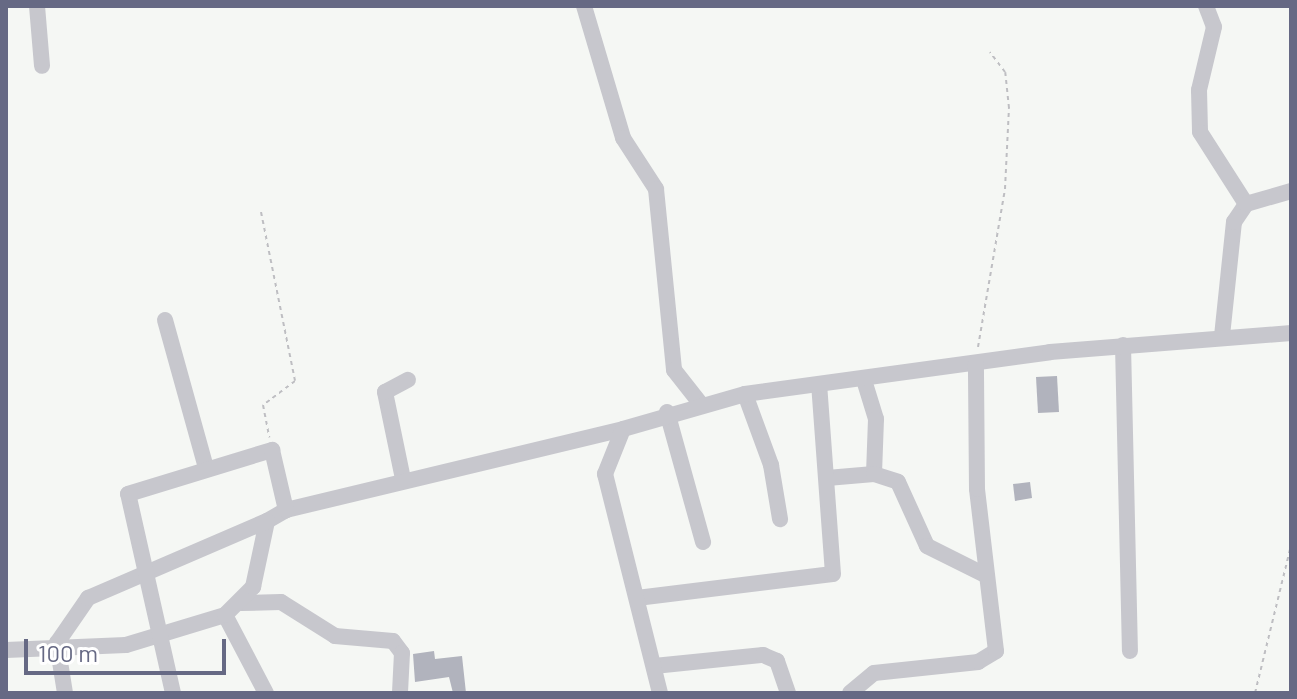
<!DOCTYPE html>
<style>
body{margin:0}
#map{position:relative;width:1297px;height:699px;overflow:hidden;background:#f5f7f4;font-family:Barlow,sans-serif}
div>[style]{position:absolute}
[style*='--x']{left:calc(var(--x)*1px);top:calc(var(--y)*1px);width:calc(var(--w)*1px);rotate:calc(var(--a)*1deg)}
.building>*{inset:0;background:#b1b3bd}
.path>*{height:2px;margin-top:-1px;transform-origin:0;background:repeating-linear-gradient(90deg,#bebec2 0 4px,transparent 0 8px)}
.minor>*{height:16px;margin:-8px;padding:0 8px;transform-origin:8px;border-radius:8px;background:#c7c7cd}
span{translate:-50% -50%;white-space:nowrap;text-align:center;line-height:1.15;-webkit-text-stroke:8px #fff;paint-order:stroke}
.frame{position:absolute;inset:0;border:8px solid #666984;pointer-events:none}
.scale{position:absolute;left:24px;top:639px;width:202px;height:36px;box-sizing:border-box;border:4px solid #666984;border-top:0;padding-left:10px;font-size:24px;line-height:28px;white-space:nowrap;color:#666984;-webkit-text-stroke:6px #fff;paint-order:stroke}
</style>
<div id="map">
<div class="building">
<i style="clip-path:polygon(1057px 376px,1059px 412px,1038px 413px,1036px 377px)"></i>
<i style="clip-path:polygon(1030px 482px,1032px 498px,1015px 501px,1013px 484px)"></i>
<i style="clip-path:polygon(434px 651px,435px 659px,462px 656px,466px 693px,453px 693px,449px 677px,415px 682px,413px 654px)"></i>
</div>
<div class="path">
<i style="--x:261;--y:212;--w:172;--a:78.6"></i>
<i style="--x:295;--y:381;--w:40;--a:143"></i>
<i style="--x:263;--y:405;--w:33;--a:79"></i>
<i style="--x:978;--y:347;--w:160;--a:-80.3"></i>
<i style="--x:1005;--y:189;--w:81;--a:-87.2"></i>
<i style="--x:1009;--y:108;--w:36;--a:-96"></i>
<i style="--x:1005;--y:72;--w:25;--a:-127"></i>
<i style="--x:1255;--y:693;--w:152;--a:-76.3"></i>
</div>
<div class="minor">
<i style="--x:37;--y:6;--w:60;--a:85.2"></i>
<i style="--x:584;--y:6;--w:138;--a:73.5"></i>
<i style="--x:623;--y:138;--w:61;--a:57.1"></i>
<i style="--x:656;--y:189;--w:182;--a:84.3"></i>
<i style="--x:674;--y:370;--w:42;--a:51.8"></i>
<i style="--x:1206;--y:6;--w:22;--a:69"></i>
<i style="--x:1214;--y:27;--w:65;--a:103.4"></i>
<i style="--x:1199;--y:90;--w:42;--a:88.6"></i>
<i style="--x:1200;--y:132;--w:85;--a:57.4"></i>
<i style="--x:165;--y:320;--w:154;--a:74.5"></i>
<i style="--x:1222;--y:336;--w:115;--a:-84"></i>
<i style="--x:1234;--y:222;--w:22;--a:-56"></i>
<i style="--x:1246;--y:204;--w:47;--a:-16.1"></i>
<i style="--x:1123;--y:345;--w:306;--a:88.7"></i>
<i style="--x:864;--y:380;--w:41;--a:72.9"></i>
<i style="--x:876;--y:419;--w:55;--a:92.1"></i>
<i style="--x:745;--y:394;--w:76;--a:69.9"></i>
<i style="--x:771;--y:465;--w:55;--a:80.5"></i>
<i style="--x:667;--y:412;--w:135;--a:74.5"></i>
<i style="--x:827;--y:478;--w:47;--a:-4.9"></i>
<i style="--x:874;--y:474;--w:25;--a:18"></i>
<i style="--x:898;--y:482;--w:70;--a:65.6"></i>
<i style="--x:927;--y:546;--w:63;--a:26.6"></i>
<i style="--x:403;--y:479;--w:89;--a:-101.7"></i>
<i style="--x:385;--y:392;--w:26;--a:-28"></i>
<i style="--x:637;--y:598;--w:197;--a:-7"></i>
<i style="--x:833;--y:574;--w:190;--a:-94.2"></i>
<i style="--x:241;--y:603;--w:40;--a:-1.4"></i>
<i style="--x:281;--y:602;--w:64;--a:32.2"></i>
<i style="--x:335;--y:636;--w:58;--a:4.9"></i>
<i style="--x:393;--y:641;--w:15;--a:53"></i>
<i style="--x:402;--y:653;--w:40;--a:92.9"></i>
<i style="--x:225;--y:615;--w:88;--a:62.3"></i>
<i style="--x:6;--y:650;--w:120;--a:-2.4"></i>
<i style="--x:126;--y:645;--w:103;--a:-16.9"></i>
<i style="--x:225;--y:615;--w:40;--a:-45"></i>
<i style="--x:253;--y:587;--w:67;--a:-78"></i>
<i style="--x:267;--y:521;--w:22;--a:-30"></i>
<i style="--x:286;--y:510;--w:347;--a:-13.5"></i>
<i style="--x:654;--y:666;--w:110;--a:-5.8"></i>
<i style="--x:763;--y:655;--w:15;--a:23"></i>
<i style="--x:777;--y:661;--w:34;--a:71"></i>
<i style="--x:65;--y:693;--w:51;--a:-99.1"></i>
<i style="--x:57;--y:643;--w:55;--a:-55.4"></i>
<i style="--x:88;--y:598;--w:195;--a:-23.3"></i>
<i style="--x:173;--y:693;--w:204;--a:-102.7"></i>
<i style="--x:128;--y:494;--w:151;--a:-17"></i>
<i style="--x:272;--y:450;--w:62;--a:76.9"></i>
<i style="--x:660;--y:693;--w:226;--a:-104.1"></i>
<i style="--x:605;--y:474;--w:48;--a:-68.2"></i>
<i style="--x:623;--y:429;--w:127;--a:-16"></i>
<i style="--x:745;--y:394;--w:308;--a:-7.8"></i>
<i style="--x:1050;--y:352;--w:242;--a:-4.5"></i>
<i style="--x:850;--y:693;--w:31;--a:-40"></i>
<i style="--x:874;--y:673;--w:105;--a:-6"></i>
<i style="--x:978;--y:662;--w:21;--a:-31"></i>
<i style="--x:996;--y:651;--w:163;--a:-96.7"></i>
<i style="--x:977;--y:489;--w:126;--a:-90.5"></i>
</div>
<div class="frame"></div>
<div class="scale">100 m</div>
</div>
